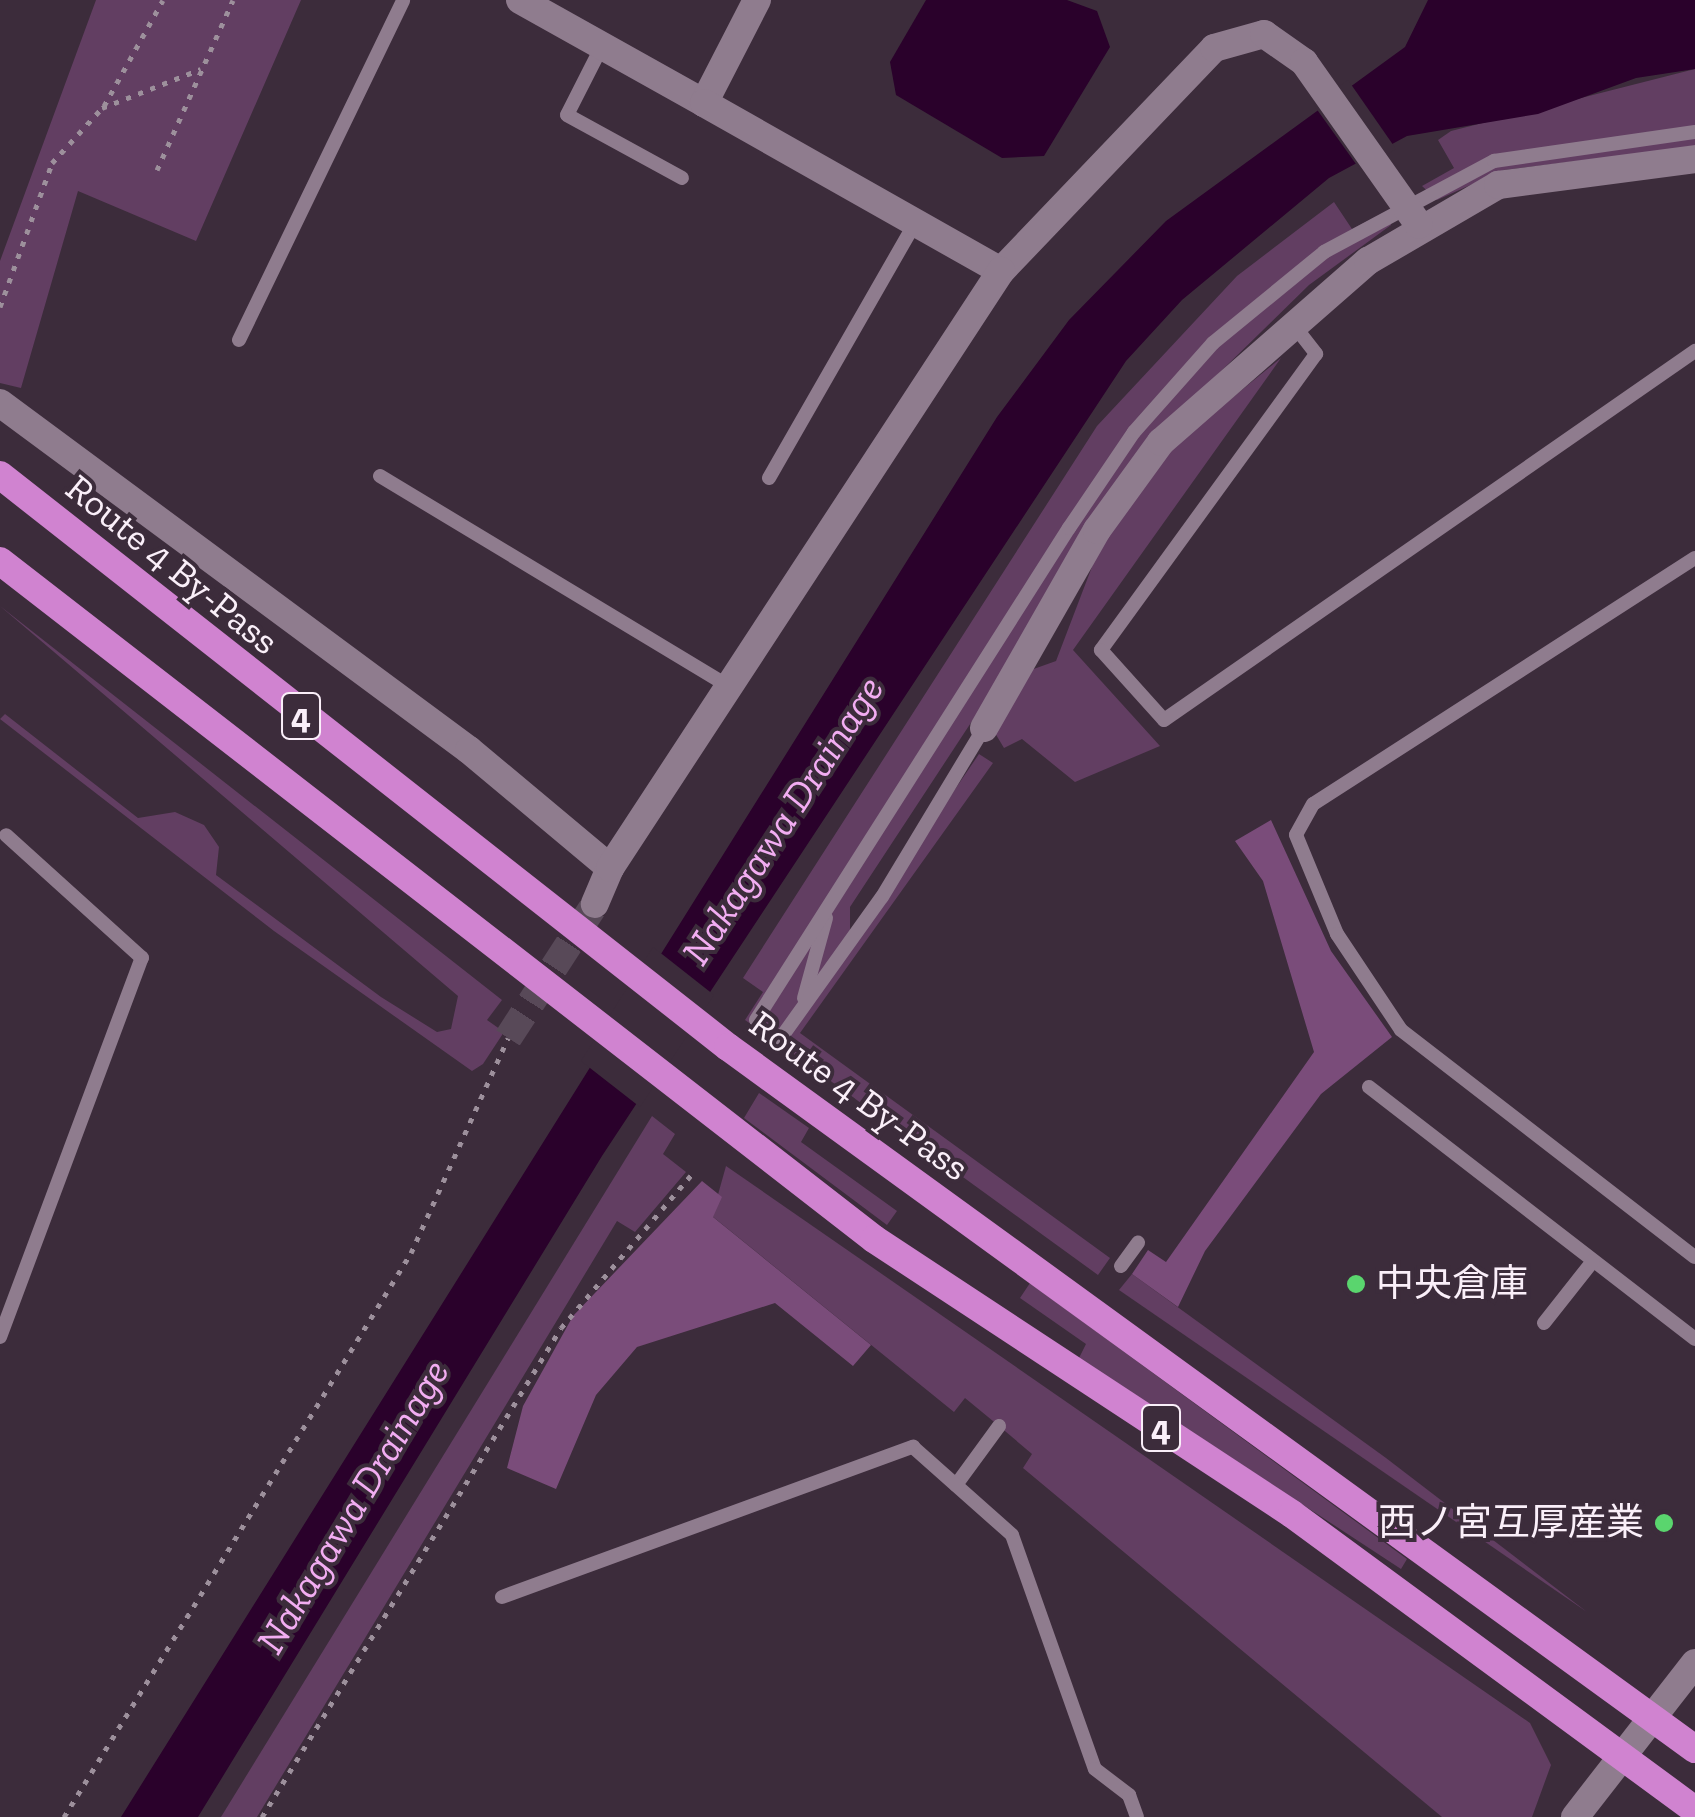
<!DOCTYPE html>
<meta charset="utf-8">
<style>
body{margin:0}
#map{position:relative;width:1695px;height:1817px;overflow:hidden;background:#3c2c3b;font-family:"Zilla Slab","Noto Sans JP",serif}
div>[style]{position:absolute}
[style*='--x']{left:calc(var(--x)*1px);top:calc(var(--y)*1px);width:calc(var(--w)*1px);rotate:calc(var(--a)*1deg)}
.green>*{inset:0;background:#623e62}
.forest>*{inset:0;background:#7a4c7a}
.water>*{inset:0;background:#2a012b}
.pier>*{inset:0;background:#3c2c3b}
.minor-tunnel>*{height:28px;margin-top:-14px;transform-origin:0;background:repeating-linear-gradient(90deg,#584958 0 28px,transparent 0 42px)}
.path>*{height:5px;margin-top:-2.5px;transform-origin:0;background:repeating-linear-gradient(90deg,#9d909c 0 5px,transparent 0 13px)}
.service>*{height:14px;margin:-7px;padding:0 7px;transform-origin:7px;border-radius:7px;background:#8f7c8e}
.minor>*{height:28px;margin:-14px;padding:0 14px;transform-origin:14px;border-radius:14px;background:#8f7c8e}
.tertiary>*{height:28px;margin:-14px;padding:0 14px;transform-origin:14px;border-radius:14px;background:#8f7c8e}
.trunk>*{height:28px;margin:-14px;padding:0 14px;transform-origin:14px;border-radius:14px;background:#d083d0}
.dots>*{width:28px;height:28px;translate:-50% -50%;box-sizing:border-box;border:5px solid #3c2c3b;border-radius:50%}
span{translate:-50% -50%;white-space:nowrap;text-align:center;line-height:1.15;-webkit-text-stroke:8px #3c2c3b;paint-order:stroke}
.shield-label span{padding:2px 8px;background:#3c2c3b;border:2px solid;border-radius:8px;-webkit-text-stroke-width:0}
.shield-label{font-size:35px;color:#faeff9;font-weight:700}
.street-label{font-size:38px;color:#faeff9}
.poi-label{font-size:38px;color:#faeff9}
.left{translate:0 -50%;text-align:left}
.right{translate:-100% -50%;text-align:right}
.water-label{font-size:40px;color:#f2adf2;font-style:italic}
</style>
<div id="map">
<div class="green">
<i style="clip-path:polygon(96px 0,301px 0,196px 241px,78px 191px,21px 388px,0 383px,0 261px)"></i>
<i style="clip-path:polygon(1695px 69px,1695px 147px,1504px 170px,1437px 200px,1422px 186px,1454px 168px,1438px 140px,1451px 131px)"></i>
<i style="clip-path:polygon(1334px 202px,1352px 229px,1389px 210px,1391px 225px,1309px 285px,1167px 424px,850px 907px,850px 931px,774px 1040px,745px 1020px,763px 992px,743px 978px,1097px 426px,1237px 276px)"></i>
<i style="clip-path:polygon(1281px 358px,1073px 650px,1160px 746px,1075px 782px,1022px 739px,1004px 748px,995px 733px,1028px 671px,1056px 661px,1103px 538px,1162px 455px)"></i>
<i style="clip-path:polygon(0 606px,502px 1000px,487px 1020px,504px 1032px,483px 1064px,472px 1071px,274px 931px,0 719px,5px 714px,138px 818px,175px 812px,204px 825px,219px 847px,216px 875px,381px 997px,437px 1032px,451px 1029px,458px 996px)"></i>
<i style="clip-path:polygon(979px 754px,993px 763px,800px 1033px,1110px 1258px,1098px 1275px,781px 1045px)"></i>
<i style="clip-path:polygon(759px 1093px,809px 1128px,801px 1142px,897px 1211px,887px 1225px,744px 1118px)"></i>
<i style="clip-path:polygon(652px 1116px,675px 1134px,663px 1154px,686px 1172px,635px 1232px,617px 1221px,257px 1817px,221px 1817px)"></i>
<i style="clip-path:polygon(726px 1166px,1530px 1723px,1551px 1765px,1532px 1817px,1442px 1817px,1023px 1468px,1032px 1454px,999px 1426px,965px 1398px,954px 1412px,712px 1216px)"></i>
<i style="clip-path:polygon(1132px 1274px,1386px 1458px,1587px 1612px,1119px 1290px)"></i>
<i style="clip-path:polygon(1030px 1283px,1407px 1559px,1401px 1569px,1079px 1358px,1086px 1344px,1020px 1298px)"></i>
</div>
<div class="forest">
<i style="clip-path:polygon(1271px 820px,1331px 951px,1392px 1037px,1321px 1094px,1205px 1251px,1178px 1307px,1132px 1274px,1148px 1250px,1166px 1262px,1314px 1052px,1263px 881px,1235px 841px)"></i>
<i style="clip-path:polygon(702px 1181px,722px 1197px,713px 1217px,871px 1345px,853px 1366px,775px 1303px,637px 1347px,596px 1395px,556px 1489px,507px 1468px,523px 1406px,573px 1316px)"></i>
</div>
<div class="water">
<i style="clip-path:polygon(926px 0,1067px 0,1097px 11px,1110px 47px,1044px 156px,1002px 158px,896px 95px,890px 62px)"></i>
<i style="clip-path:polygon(1428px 0,1695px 0,1695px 69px,1636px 78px,1538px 114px,1407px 136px,1329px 178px,1182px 300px,1126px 361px,602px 1156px,198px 1817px,121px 1817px,997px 417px,1069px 320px,1166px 221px,1405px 47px)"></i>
</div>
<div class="pier">
<i style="clip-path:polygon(1348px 80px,1396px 149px,1361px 171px,1313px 104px)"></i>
<i style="clip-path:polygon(653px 947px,714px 995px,640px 1107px,581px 1061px)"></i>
</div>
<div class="minor-tunnel">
<i style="--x:508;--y:1038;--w:160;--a:-57"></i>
</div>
<div class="path">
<i style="--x:104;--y:106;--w:121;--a:-60.9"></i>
<i style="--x:157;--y:170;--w:186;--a:-65.9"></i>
<i style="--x:0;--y:307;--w:153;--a:-70.1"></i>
<i style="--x:52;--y:163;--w:74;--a:-47.7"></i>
<i style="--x:102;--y:108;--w:106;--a:-21.5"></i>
<i style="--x:64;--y:1817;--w:662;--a:-58.4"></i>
<i style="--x:411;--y:1253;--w:236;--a:-65.7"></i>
<i style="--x:262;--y:1817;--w:573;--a:-58.56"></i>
<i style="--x:561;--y:1328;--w:201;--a:-49.6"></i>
</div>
<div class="service">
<i style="--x:602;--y:46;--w:77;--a:116.9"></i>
<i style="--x:567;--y:115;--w:131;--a:28.7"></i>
<i style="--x:1296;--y:328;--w:33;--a:52"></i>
<i style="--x:1316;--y:354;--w:366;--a:126"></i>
<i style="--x:1101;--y:650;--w:94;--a:48"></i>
<i style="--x:1164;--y:720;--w:647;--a:-34.8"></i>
<i style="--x:239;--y:340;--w:377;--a:-64.2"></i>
<i style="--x:380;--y:476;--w:411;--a:31.1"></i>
<i style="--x:769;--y:478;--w:289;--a:-60.2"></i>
<i style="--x:1695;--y:558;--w:454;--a:147.2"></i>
<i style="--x:1313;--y:804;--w:35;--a:119"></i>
<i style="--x:1296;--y:835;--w:107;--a:67.5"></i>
<i style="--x:1337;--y:934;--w:115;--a:56.3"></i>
<i style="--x:1401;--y:1030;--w:371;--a:37.7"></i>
<i style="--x:804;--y:998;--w:83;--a:-74.6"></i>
<i style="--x:756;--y:1020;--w:583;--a:-57.54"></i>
<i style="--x:1069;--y:528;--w:116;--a:-55.9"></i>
<i style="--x:1134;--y:432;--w:119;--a:-48.4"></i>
<i style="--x:1213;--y:343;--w:144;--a:-39.3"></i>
<i style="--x:1324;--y:252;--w:193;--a:-28.2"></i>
<i style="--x:1494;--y:161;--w:203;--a:-8.2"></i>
<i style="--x:778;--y:1042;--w:178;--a:-54.4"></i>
<i style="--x:882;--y:897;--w:197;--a:-58.9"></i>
<i style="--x:1369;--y:1087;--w:412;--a:37.7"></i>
<i style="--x:1121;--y:1266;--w:29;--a:-54"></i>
<i style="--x:1544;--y:1323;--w:79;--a:-51.7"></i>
<i style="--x:0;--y:1337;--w:405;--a:-69.5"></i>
<i style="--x:142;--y:958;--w:183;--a:-137.9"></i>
<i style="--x:956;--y:1485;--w:73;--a:-53.9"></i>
<i style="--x:502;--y:1597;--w:438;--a:-20.1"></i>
<i style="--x:913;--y:1447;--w:132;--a:41.6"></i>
<i style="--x:1012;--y:1535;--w:248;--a:70.5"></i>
<i style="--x:1095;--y:1769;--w:43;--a:37.4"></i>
<i style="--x:1129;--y:1795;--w:23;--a:70"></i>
</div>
<div class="minor">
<i style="--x:0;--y:403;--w:583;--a:36.5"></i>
<i style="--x:469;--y:750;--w:184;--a:39.9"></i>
<i style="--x:610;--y:868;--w:39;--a:113"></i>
<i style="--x:984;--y:728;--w:228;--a:-60.3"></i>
<i style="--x:1097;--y:530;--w:109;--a:-54"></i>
<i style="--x:1161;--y:442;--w:275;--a:-41.2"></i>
<i style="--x:1368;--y:261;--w:151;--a:-30.3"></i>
<i style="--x:1498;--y:185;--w:199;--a:-7.5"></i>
</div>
<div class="tertiary">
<i style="--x:520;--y:0;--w:211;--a:29.2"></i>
<i style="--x:704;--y:103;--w:116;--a:-62.8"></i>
<i style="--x:704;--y:103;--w:341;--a:29.5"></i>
<i style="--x:1001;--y:271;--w:308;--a:-46.3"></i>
<i style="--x:1214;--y:48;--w:52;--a:-15.6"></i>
<i style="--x:1264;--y:34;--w:49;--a:35"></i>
<i style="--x:1304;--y:62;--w:199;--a:54.8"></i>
<i style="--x:610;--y:868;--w:714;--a:-56.78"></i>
<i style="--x:1575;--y:1817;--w:195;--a:-52.1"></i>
</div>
<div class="trunk">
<i style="--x:0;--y:475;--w:926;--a:38.16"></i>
<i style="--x:728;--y:1047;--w:1195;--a:35.98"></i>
<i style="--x:0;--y:561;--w:1106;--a:37.8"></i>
<i style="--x:874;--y:1239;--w:500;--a:33.34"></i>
<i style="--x:1292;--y:1514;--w:500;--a:36.3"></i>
</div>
<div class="dots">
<i style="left:1356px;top:1284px;background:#5ad56e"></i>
<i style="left:1664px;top:1523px;background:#5ad56e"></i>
</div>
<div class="shield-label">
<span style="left:301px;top:716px">4</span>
<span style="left:1161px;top:1428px">4</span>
</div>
<div class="street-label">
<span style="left:172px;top:565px;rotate:39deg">Route 4 By-Pass</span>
<span style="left:859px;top:1096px;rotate:36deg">Route 4 By-Pass</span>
</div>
<div class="poi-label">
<span class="left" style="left:1376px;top:1284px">中央倉庫</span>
<span class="right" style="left:1644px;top:1523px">西ノ宮互厚産業</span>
</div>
<div class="water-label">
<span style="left:782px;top:820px;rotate:-57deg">Nakagawa Drainage</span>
<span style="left:352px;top:1506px;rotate:-59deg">Nakagawa Drainage</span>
</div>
</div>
